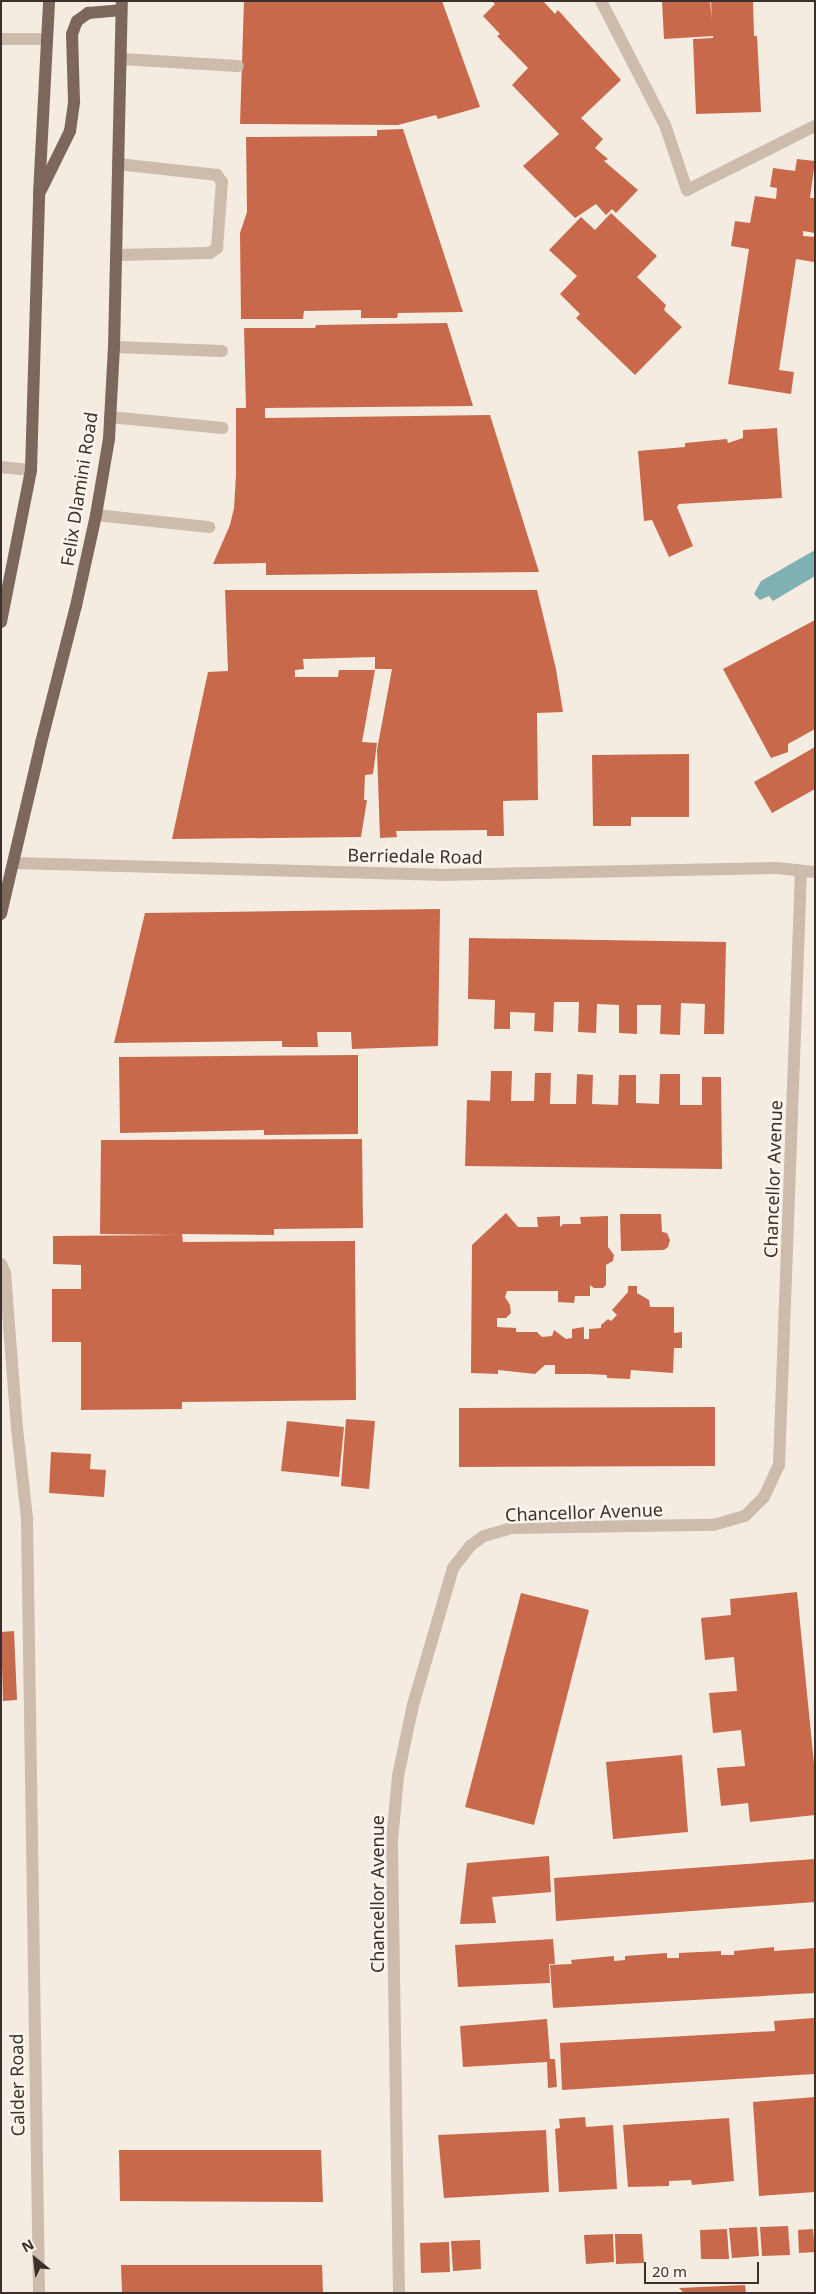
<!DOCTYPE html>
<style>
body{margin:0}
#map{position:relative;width:816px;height:2294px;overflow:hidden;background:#f4ebe1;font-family:"Noto Sans",sans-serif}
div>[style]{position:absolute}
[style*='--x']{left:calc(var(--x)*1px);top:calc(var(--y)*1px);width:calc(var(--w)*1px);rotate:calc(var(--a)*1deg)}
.water>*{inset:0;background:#7fb0b2}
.building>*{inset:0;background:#c8694b}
.minor>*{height:12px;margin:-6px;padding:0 6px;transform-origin:6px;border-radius:6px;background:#cdbbac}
.major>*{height:12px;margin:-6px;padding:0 6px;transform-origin:6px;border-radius:6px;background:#7d675c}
span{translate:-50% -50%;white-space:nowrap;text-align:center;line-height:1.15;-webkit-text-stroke:5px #fbf5ee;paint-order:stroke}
.street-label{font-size:18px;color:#3b302b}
.frame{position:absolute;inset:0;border:2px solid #3b302b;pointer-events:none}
.north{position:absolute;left:10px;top:2234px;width:50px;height:50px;-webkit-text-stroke:4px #fbf5ee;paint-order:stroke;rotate:331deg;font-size:14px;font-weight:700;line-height:20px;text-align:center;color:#3b302b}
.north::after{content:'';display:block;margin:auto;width:18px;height:22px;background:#3b302b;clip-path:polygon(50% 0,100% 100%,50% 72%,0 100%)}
.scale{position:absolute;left:644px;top:2262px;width:115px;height:22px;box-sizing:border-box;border:2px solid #3b302b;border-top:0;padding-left:6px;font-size:15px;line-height:18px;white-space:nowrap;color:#3b302b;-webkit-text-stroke:4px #fbf5ee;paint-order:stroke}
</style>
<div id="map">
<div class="water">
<i style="clip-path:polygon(815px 550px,815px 576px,773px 601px,769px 596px,760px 600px,754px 594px,761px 581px)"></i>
</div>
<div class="building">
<i style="clip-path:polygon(244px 1px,442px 1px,480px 107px,438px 119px,436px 115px,398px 125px,240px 124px)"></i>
<i style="clip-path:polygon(492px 1px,543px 1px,555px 14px,558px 10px,621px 80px,581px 118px,603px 139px,595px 148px,608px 159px,604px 161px,638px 190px,616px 213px,612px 209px,606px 215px,596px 204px,575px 218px,523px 166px,559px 134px,512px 85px,528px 68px,497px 36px,500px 34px,483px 16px,495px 4px)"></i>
<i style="clip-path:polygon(662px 1px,710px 1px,712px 20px,711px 1px,753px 1px,754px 36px,757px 36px,761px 112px,696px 114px,693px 39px,713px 38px,713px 36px,664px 39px)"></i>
<i style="clip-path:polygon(403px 129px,463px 312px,398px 313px,397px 318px,361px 318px,361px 310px,304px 311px,303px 319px,241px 319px,240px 233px,247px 212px,246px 137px,377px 136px,377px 130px)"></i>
<i style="clip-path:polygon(797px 159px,815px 161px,810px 198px,815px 198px,815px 233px,803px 231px,803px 236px,815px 237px,815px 257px,814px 262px,796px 259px,779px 370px,794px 372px,791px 394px,728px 384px,749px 249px,731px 246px,735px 221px,750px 223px,755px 196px,776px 199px,777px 188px,770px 187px,773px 168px,795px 171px)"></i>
<i style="clip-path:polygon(611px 213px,657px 256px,637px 277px,666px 305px,664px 310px,682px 327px,635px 375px,576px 318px,580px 314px,560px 294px,577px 276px,549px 250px,581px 217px,595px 230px)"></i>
<i style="clip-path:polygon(447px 323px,473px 406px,265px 408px,265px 418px,490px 415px,539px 572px,266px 575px,266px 563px,213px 564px,230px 525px,234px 508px,236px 475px,236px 408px,246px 408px,244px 328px,315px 328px,316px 325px)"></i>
<i style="clip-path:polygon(777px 428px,782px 498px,679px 504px,677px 507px,693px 546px,669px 557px,652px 520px,644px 521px,638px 451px,685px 447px,685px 443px,727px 439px,728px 443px,743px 438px,743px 430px)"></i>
<i style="clip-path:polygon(225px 590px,537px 590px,556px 669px,563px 712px,537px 713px,538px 800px,503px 801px,504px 836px,487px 836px,487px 830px,396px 831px,397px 837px,380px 838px,377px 750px,392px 669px,375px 669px,375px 657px,303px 659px,304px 669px,295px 670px,295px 677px,338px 677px,339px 670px,375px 670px,362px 742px,377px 743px,373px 774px,365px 775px,364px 800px,367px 800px,361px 837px,172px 839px,208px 672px,228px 671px)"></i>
<i style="clip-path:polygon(815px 620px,815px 729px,788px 744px,788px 752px,771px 758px,723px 669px)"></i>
<i style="clip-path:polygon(815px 747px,815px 789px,772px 813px,754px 782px)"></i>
<i style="clip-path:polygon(689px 754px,689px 817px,631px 817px,631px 826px,593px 826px,592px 755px)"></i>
<i style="clip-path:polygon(440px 909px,438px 1046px,352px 1049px,351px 1032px,317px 1032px,318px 1047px,282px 1047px,282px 1041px,114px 1043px,145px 913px)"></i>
<i style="clip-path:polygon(469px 938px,726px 942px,724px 1034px,704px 1034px,705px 1004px,681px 1003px,680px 1035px,660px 1034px,661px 1005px,637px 1005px,637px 1034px,619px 1033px,619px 1005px,597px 1004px,596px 1033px,578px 1032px,579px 1002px,554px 1002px,553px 1032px,534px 1031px,535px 1013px,510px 1012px,510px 1029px,494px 1029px,495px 1000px,468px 999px)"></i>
<i style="clip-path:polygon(358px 1055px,358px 1134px,264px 1135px,264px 1130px,120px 1133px,119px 1057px)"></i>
<i style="clip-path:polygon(491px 1071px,512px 1071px,511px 1101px,534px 1101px,535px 1073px,551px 1073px,550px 1104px,576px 1104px,577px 1074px,593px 1075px,592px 1104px,618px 1105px,619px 1075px,636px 1075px,636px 1103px,659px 1104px,660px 1074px,680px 1074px,680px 1105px,702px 1105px,702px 1077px,721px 1077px,722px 1169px,465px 1166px,467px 1100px,490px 1101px)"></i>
<i style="clip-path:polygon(362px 1139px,363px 1228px,274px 1229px,274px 1235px,182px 1234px,183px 1242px,355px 1241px,356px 1400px,182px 1402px,182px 1409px,81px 1410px,81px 1342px,52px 1342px,52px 1289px,81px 1289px,81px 1265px,53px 1264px,53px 1236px,177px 1235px,100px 1234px,101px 1140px)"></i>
<i style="clip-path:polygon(506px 1213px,518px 1227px,538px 1227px,537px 1217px,560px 1216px,560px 1227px,563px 1224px,581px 1224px,580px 1217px,608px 1216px,608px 1247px,614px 1255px,613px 1261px,606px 1265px,606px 1285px,603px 1288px,594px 1288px,590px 1285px,590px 1296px,575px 1296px,574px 1303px,558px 1302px,558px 1291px,507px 1291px,505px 1297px,510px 1305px,511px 1313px,506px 1318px,497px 1318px,497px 1327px,516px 1328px,516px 1332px,537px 1332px,542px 1337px,552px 1336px,554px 1330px,566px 1339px,572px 1338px,572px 1329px,584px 1327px,584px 1339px,589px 1339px,589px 1329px,601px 1328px,601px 1325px,608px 1319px,611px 1321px,617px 1315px,612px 1310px,628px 1292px,628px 1286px,637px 1286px,637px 1293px,649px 1300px,650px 1307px,674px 1307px,674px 1333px,682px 1332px,682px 1348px,674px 1348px,673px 1373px,631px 1370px,630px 1379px,607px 1378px,607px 1375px,589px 1374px,555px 1374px,555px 1365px,545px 1365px,535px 1374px,498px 1370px,498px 1374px,471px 1373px,472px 1245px)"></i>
<i style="clip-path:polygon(620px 1214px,661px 1214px,662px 1232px,667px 1233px,670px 1240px,668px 1247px,664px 1250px,621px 1251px)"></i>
<i style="clip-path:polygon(715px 1407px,715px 1466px,459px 1467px,459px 1408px)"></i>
<i style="clip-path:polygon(346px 1419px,375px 1421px,369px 1489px,341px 1486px)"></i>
<i style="clip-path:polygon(287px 1421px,344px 1427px,339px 1477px,281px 1471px)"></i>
<i style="clip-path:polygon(51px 1452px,91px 1454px,90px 1469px,106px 1470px,104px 1497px,49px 1493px)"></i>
<i style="clip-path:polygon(797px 1592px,815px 1774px,815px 1815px,750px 1822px,748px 1803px,721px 1806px,717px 1768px,745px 1766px,741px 1730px,713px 1733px,709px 1693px,737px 1691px,734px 1657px,705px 1660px,701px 1618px,731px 1615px,730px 1599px)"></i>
<i style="clip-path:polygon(521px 1593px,589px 1610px,534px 1825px,465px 1807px)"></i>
<i style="clip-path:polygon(14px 1631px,17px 1700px,3px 1701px,1px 1632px)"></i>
<i style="clip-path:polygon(682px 1755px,688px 1832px,613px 1839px,606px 1762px)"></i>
<i style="clip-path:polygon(549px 1856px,551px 1892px,492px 1897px,496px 1923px,460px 1924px,467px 1863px)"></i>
<i style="clip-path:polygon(815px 1859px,815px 1902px,556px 1921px,554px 1878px)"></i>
<i style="clip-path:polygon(553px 1939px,555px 1964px,549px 1964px,550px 1983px,458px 1987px,455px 1945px)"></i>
<i style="clip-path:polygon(774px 1947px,774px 1951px,815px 1948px,815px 1993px,553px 2008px,550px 1965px,572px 1964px,571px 1960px,614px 1956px,614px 1961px,625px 1960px,625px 1956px,667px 1953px,667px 1958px,679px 1958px,679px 1953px,721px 1951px,721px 1955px,734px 1955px,734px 1951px)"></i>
<i style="clip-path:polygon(814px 2018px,815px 2074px,562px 2090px,560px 2043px,775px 2031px,774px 2021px)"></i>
<i style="clip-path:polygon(547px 2019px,550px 2059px,555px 2059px,557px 2087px,548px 2088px,547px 2062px,463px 2067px,460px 2026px)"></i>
<i style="clip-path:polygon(815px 2097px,815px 2192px,759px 2196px,753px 2102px)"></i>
<i style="clip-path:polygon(585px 2117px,586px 2127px,613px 2125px,617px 2189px,559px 2192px,555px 2129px,560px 2128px,559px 2119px)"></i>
<i style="clip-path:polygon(729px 2118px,734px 2181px,692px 2185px,691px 2180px,669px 2181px,669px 2186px,628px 2187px,623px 2125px)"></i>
<i style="clip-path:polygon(546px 2130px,549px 2192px,444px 2198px,438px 2135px)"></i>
<i style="clip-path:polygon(119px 2150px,321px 2150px,323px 2202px,120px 2201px)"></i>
<i style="clip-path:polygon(788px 2226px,790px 2255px,762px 2256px,760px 2227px)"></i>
<i style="clip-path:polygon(757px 2227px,759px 2256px,732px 2258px,729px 2228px)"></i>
<i style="clip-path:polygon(727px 2229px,729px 2259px,701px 2259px,700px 2230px)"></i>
<i style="clip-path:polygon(813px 2229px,815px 2252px,799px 2253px,798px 2230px)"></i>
<i style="clip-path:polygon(613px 2234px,614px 2262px,586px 2264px,584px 2235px)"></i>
<i style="clip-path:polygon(615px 2234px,642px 2234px,644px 2263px,616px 2264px)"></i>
<i style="clip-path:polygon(480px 2240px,481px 2269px,453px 2271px,451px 2241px)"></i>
<i style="clip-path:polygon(449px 2242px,450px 2272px,421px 2273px,420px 2243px)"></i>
<i style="clip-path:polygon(121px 2265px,322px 2265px,323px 2293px,122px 2293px)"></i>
<i style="clip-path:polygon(745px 2285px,746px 2293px,684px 2293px,679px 2288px)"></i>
</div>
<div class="minor">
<i style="--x:601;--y:1;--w:140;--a:62.7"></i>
<i style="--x:665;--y:125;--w:69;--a:71.3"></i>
<i style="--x:687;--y:190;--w:143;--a:-26.6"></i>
<i style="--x:1;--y:39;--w:46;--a:0"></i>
<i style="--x:121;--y:59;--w:117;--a:3.4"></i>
<i style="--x:116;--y:255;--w:94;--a:-1.2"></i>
<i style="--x:210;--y:253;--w:9;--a:-36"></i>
<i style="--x:217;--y:248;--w:66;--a:-85.7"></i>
<i style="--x:222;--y:182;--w:9;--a:-126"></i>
<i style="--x:217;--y:175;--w:100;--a:-173.7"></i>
<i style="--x:114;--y:347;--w:108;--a:2.1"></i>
<i style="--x:110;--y:417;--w:113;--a:5.6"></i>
<i style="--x:1;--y:467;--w:30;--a:6"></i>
<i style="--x:96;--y:515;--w:114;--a:6.1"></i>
<i style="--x:14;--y:863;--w:425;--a:1.6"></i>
<i style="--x:439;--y:875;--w:337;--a:-1.2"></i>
<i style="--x:776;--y:868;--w:39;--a:6"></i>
<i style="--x:1;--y:1264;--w:10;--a:66"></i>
<i style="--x:5;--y:1273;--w:155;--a:85.6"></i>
<i style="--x:17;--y:1428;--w:92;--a:83.7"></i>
<i style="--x:27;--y:1519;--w:774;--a:89.11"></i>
<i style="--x:399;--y:2293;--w:452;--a:-90.9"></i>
<i style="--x:392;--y:1841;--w:65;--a:-84.7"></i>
<i style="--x:398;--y:1776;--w:73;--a:-78.1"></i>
<i style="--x:413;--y:1705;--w:143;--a:-73.7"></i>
<i style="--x:453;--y:1568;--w:28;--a:-52"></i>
<i style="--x:470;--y:1546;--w:17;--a:-36"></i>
<i style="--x:484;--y:1536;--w:29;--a:-16"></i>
<i style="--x:512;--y:1528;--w:201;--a:-0.9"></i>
<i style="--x:713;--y:1525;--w:33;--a:-16"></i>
<i style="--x:745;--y:1516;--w:27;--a:-45"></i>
<i style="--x:764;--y:1497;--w:35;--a:-65"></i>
<i style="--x:779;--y:1465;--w:594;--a:-87.88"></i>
</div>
<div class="major">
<i style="--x:41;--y:190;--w:66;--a:-63.8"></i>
<i style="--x:70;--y:131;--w:30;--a:-82"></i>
<i style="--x:74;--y:101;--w:67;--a:-91.7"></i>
<i style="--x:72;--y:34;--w:14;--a:-69"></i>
<i style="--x:77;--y:21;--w:14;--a:-36"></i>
<i style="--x:88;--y:13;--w:33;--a:-5"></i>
<i style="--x:1;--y:622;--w:155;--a:-78.8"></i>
<i style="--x:31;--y:470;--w:276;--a:-88.3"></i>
<i style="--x:39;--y:194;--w:193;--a:-87"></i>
<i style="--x:1;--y:914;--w:176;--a:-76.8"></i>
<i style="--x:41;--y:743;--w:141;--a:-75.7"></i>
<i style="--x:76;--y:606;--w:93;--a:-77.6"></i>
<i style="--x:96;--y:515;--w:77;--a:-80.3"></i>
<i style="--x:109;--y:439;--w:92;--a:-86.9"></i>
<i style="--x:114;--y:347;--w:346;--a:-88.7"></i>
</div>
<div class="street-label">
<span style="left:79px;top:489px;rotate:-81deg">Felix Dlamini Road</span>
<span style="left:415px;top:856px;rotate:1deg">Berriedale Road</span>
<span style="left:773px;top:1179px;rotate:-88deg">Chancellor Avenue</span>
<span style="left:584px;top:1512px;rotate:-2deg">Chancellor Avenue</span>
<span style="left:377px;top:1894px;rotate:-90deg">Chancellor Avenue</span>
<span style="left:17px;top:2085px;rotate:-91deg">Calder Road</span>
</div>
<div class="frame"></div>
<div class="north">N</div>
<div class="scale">20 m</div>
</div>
